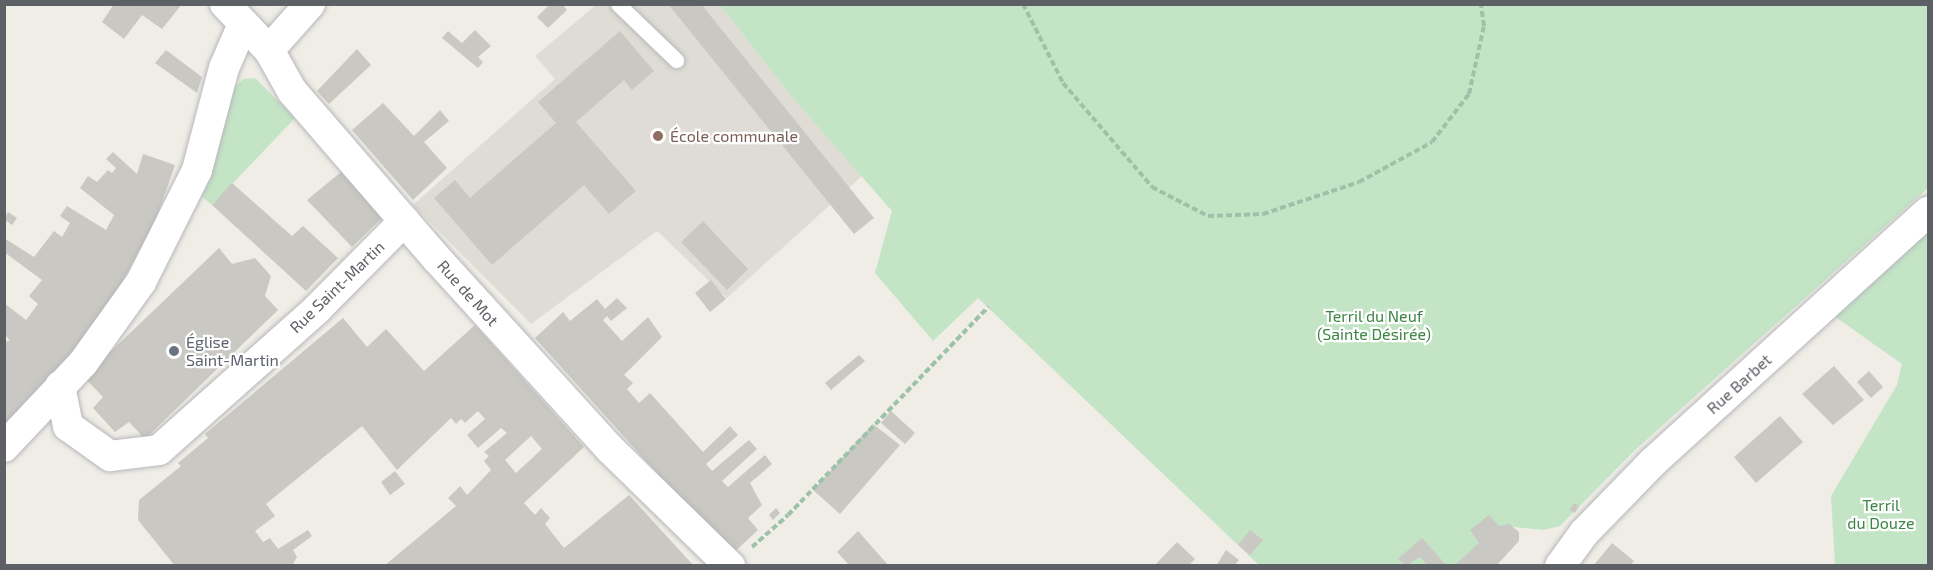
<!DOCTYPE html>
<meta charset="utf-8">
<style>
body{margin:0}
#map{position:relative;width:1933px;height:570px;overflow:hidden;background:#efede6;font-family:"Exo 2",sans-serif}
div>[style]{position:absolute}
[style*='--x']{left:calc(var(--x)*1px);top:calc(var(--y)*1px);width:calc(var(--w)*1px);rotate:calc(var(--a)*1deg)}
.education>*{inset:0;background:#dedcd4}
.green>*{inset:0;background:#c4e4c6}
.building>*{inset:0;background:#cac8c2}
.path>*{height:4px;margin-top:-2px;transform-origin:0;background:repeating-linear-gradient(90deg,#9cc2aa 0 6px,transparent 0 9px)}
.roads{filter:drop-shadow(0 0 2px #b6b7bb) drop-shadow(0 0 2px #b6b7bb)}
.service>*{height:15px;margin:-7.5px;padding:0 7.5px;transform-origin:7.5px;border-radius:7.5px;background:#fff}
.minor>*{height:30px;margin:-15px;padding:0 15px;transform-origin:15px;border-radius:15px;background:#fff}
.dots>*{width:16px;height:16px;translate:-50% -50%;box-sizing:border-box;border:3px solid #fff;border-radius:50%}
span{translate:-50% -50%;white-space:nowrap;text-align:center;line-height:1.15;-webkit-text-stroke:4.5px #fff;paint-order:stroke}
.education-label{font-size:16px;color:#785e54}
.left{translate:0 -50%;text-align:left}
.street-label{font-size:16px;color:#5d6065}
.park-label{font-size:16px;color:#3c8545}
.worship-label{font-size:16px;color:#5b616d}
.frame{position:absolute;inset:0;border:6px solid #5d6065;pointer-events:none}
</style>
<div id="map">
<div class="education">
<i style="clip-path:polygon(596px 5px,720px 5px,791px 96px,862px 176px,727px 298px,657px 231px,531px 324px,413px 205px,555px 79px,535px 56px)"></i>
</div>
<div class="green">
<i style="clip-path:polygon(720px 5px,1928px 5px,1928px 188px,1635px 450px,1560px 526px,1543px 530px,1505px 526px,1456px 565px,1259px 565px,978px 298px,933px 341px,875px 273px,892px 211px,791px 96px)"></i>
<i style="clip-path:polygon(255px 78px,295px 118px,212px 205px,199px 194px,233px 89px,243px 79px)"></i>
<i style="clip-path:polygon(1928px 232px,1928px 565px,1835px 565px,1831px 496px,1897px 385px,1902px 364px,1834px 316px)"></i>
</div>
<div class="building">
<i style="clip-path:polygon(114px 4px,182px 4px,162px 29px,142px 15px,124px 39px,102px 22px)"></i>
<i style="clip-path:polygon(550px 4px,562px 4px,567px 10px,548px 28px,537px 17px)"></i>
<i style="clip-path:polygon(668px 4px,701px 4px,874px 218px,854px 234px)"></i>
<i style="clip-path:polygon(475px 30px,491px 46px,478px 57px,483px 62px,478px 68px,442px 38px,448px 31px,462px 43px)"></i>
<i style="clip-path:polygon(620px 31px,654px 71px,632px 90px,624px 80px,576px 122px,636px 191px,609px 214px,584px 185px,492px 265px,434px 198px,455px 180px,470px 198px,556px 123px,538px 102px)"></i>
<i style="clip-path:polygon(357px 49px,371px 65px,329px 104px,317px 91px)"></i>
<i style="clip-path:polygon(166px 50px,202px 77px,197px 93px,155px 63px)"></i>
<i style="clip-path:polygon(383px 103px,414px 136px,440px 110px,449px 121px,424px 142px,447px 168px,413px 200px,352px 130px)"></i>
<i style="clip-path:polygon(113px 152px,137px 174px,143px 154px,175px 165px,154px 225px,100px 321px,74px 354px,4px 425px,4px 343px,10px 340px,4px 334px,4px 303px,26px 320px,38px 304px,29px 296px,42px 280px,4px 252px,4px 238px,34px 257px,54px 231px,62px 237px,70px 223px,60px 216px,67px 206px,106px 230px,114px 215px,80px 188px,88px 176px,97px 182px,108px 170px,112px 173px,116px 168px,106px 159px)"></i>
<i style="clip-path:polygon(341px 172px,382px 218px,352px 247px,307px 200px)"></i>
<i style="clip-path:polygon(232px 183px,292px 236px,303px 226px,338px 258px,306px 291px,212px 205px)"></i>
<i style="clip-path:polygon(8px 212px,17px 218px,12px 225px,4px 219px)"></i>
<i style="clip-path:polygon(703px 221px,748px 269px,727px 290px,681px 242px)"></i>
<i style="clip-path:polygon(219px 248px,232px 264px,255px 258px,271px 276px,265px 296px,278px 310px,145px 439px,129px 422px,115px 432px,93px 408px,103px 397px,84px 377px)"></i>
<i style="clip-path:polygon(711px 280px,726px 299px,710px 312px,695px 293px)"></i>
<i style="clip-path:polygon(617px 298px,627px 308px,611px 321px,607px 316px,603px 320px,622px 341px,648px 317px,662px 337px,624px 375px,633px 383px,627px 389px,639px 403px,650px 393px,703px 452px,730px 426px,738px 435px,706px 464px,712px 471px,749px 440px,757px 449px,722px 481px,728px 487px,765px 455px,772px 464px,750px 483px,762px 505px,748px 518px,758px 530px,731px 555px,535px 338px,563px 312px,570px 321px,597px 299px,605px 309px)"></i>
<i style="clip-path:polygon(evenodd,343px 318px,367px 347px,386px 329px,424px 371px,475px 325px,584px 447px,524px 503px,535px 515px,541px 508px,550px 518px,545px 524px,564px 548px,629px 495px,694px 566px,384px 566px,456px 506px,448px 498px,460px 486px,467px 495px,491px 470px,484px 461px,489px 456px,484px 452px,507px 433px,501px 428px,478px 448px,467px 435px,485px 419px,478px 411px,465px 423px,461px 419px,456px 424px,451px 418px,397px 470px,362px 426px,266px 504px,275px 516px,255px 531px,263px 542px,270px 538px,278px 549px,308px 530px,312px 536px,293px 550px,297px 557px,292px 566px,175px 566px,138px 520px,139px 500px,181px 466px,178px 463px,208px 438px,205px 434px,343px 318px,531px 436px,542px 449px,516px 473px,505px 460px,531px 436px)"></i>
<i style="clip-path:polygon(859px 355px,865px 361px,831px 390px,825px 383px)"></i>
<i style="clip-path:polygon(1834px 366px,1864px 400px,1833px 425px,1802px 394px)"></i>
<i style="clip-path:polygon(1869px 371px,1883px 387px,1871px 398px,1857px 382px)"></i>
<i style="clip-path:polygon(891px 411px,915px 433px,905px 444px,881px 423px)"></i>
<i style="clip-path:polygon(1780px 416px,1803px 442px,1756px 483px,1734px 457px)"></i>
<i style="clip-path:polygon(873px 424px,900px 445px,840px 514px,813px 490px)"></i>
<i style="clip-path:polygon(395px 471px,405px 484px,390px 495px,381px 482px)"></i>
<i style="clip-path:polygon(1574px 503px,1579px 506px,1575px 513px,1569px 510px)"></i>
<i style="clip-path:polygon(776px 508px,780px 513px,773px 520px,769px 515px)"></i>
<i style="clip-path:polygon(1489px 515px,1499px 526px,1509px 524px,1519px 532px,1519px 541px,1496px 566px,1454px 566px,1479px 543px,1470px 530px)"></i>
<i style="clip-path:polygon(1250px 530px,1263px 540px,1250px 555px,1238px 545px)"></i>
<i style="clip-path:polygon(858px 531px,889px 566px,850px 566px,837px 552px)"></i>
<i style="clip-path:polygon(1422px 538px,1447px 566px,1428px 566px,1420px 557px,1406px 566px,1398px 559px)"></i>
<i style="clip-path:polygon(1177px 542px,1195px 559px,1188px 566px,1154px 566px)"></i>
<i style="clip-path:polygon(1612px 543px,1634px 561px,1630px 566px,1593px 566px)"></i>
<i style="clip-path:polygon(1226px 550px,1239px 560px,1234px 566px,1216px 566px)"></i>
</div>
<div class="path">
<i style="--x:1023;--y:4;--w:89;--a:63.1"></i>
<i style="--x:1063;--y:83;--w:137;--a:49.4"></i>
<i style="--x:1152;--y:187;--w:63;--a:27.4"></i>
<i style="--x:1208;--y:216;--w:55;--a:-2.1"></i>
<i style="--x:1263;--y:214;--w:101;--a:-18.4"></i>
<i style="--x:1359;--y:182;--w:83;--a:-28.7"></i>
<i style="--x:1432;--y:142;--w:61;--a:-52.4"></i>
<i style="--x:1469;--y:94;--w:70;--a:-77.6"></i>
<i style="--x:1484;--y:26;--w:22;--a:-98"></i>
<i style="--x:752;--y:547;--w:48;--a:-41.6"></i>
<i style="--x:788;--y:515;--w:289;--a:-46.1"></i>
</div>
<div class="roads">
<div class="service">
<i style="--x:618;--y:4;--w:81;--a:44"></i>
</div>
<div class="minor">
<i style="--x:225;--y:4;--w:64;--a:46.3"></i>
<i style="--x:269;--y:50;--w:47;--a:60.7"></i>
<i style="--x:292;--y:91;--w:223;--a:49.2"></i>
<i style="--x:438;--y:260;--w:256;--a:47.7"></i>
<i style="--x:610;--y:449;--w:168;--a:44.3"></i>
<i style="--x:269;--y:50;--w:62;--a:-48.3"></i>
<i style="--x:60;--y:386;--w:41;--a:78.7"></i>
<i style="--x:68;--y:426;--w:52;--a:35.5"></i>
<i style="--x:110;--y:456;--w:49;--a:-7"></i>
<i style="--x:159;--y:450;--w:212;--a:-41.7"></i>
<i style="--x:317;--y:309;--w:124;--a:-45.3"></i>
<i style="--x:4;--y:447;--w:115;--a:-46.8"></i>
<i style="--x:83;--y:363;--w:100;--a:-54.4"></i>
<i style="--x:141;--y:282;--w:125;--a:-63.4"></i>
<i style="--x:197;--y:170;--w:106;--a:-75.2"></i>
<i style="--x:224;--y:68;--w:48;--a:-66.6"></i>
<i style="--x:1560;--y:566;--w:41;--a:-54"></i>
<i style="--x:1584;--y:533;--w:99;--a:-45.8"></i>
<i style="--x:1653;--y:462;--w:372;--a:-42.3"></i>
</div>
</div>
<div class="dots">
<i style="left:658px;top:136px;background:#8d6e63"></i>
<i style="left:174px;top:351px;background:#6b7280"></i>
</div>
<div class="education-label">
<span class="left" style="left:670px;top:136px">École communale</span>
</div>
<div class="street-label">
<span style="left:337px;top:287px;rotate:-44deg">Rue Saint-Martin</span>
<span style="left:468px;top:293px;rotate:48deg">Rue de Mot</span>
<span style="left:1739px;top:384px;rotate:-42deg">Rue Barbet</span>
</div>
<div class="park-label">
<span style="left:1374px;top:325px">Terril du Neuf<br>(Sainte Désirée)</span>
<span style="left:1881px;top:514px">Terril<br>du Douze</span>
</div>
<div class="worship-label">
<span class="left" style="left:186px;top:351px">Église<br>Saint-Martin</span>
</div>
<div class="frame"></div>
</div>
